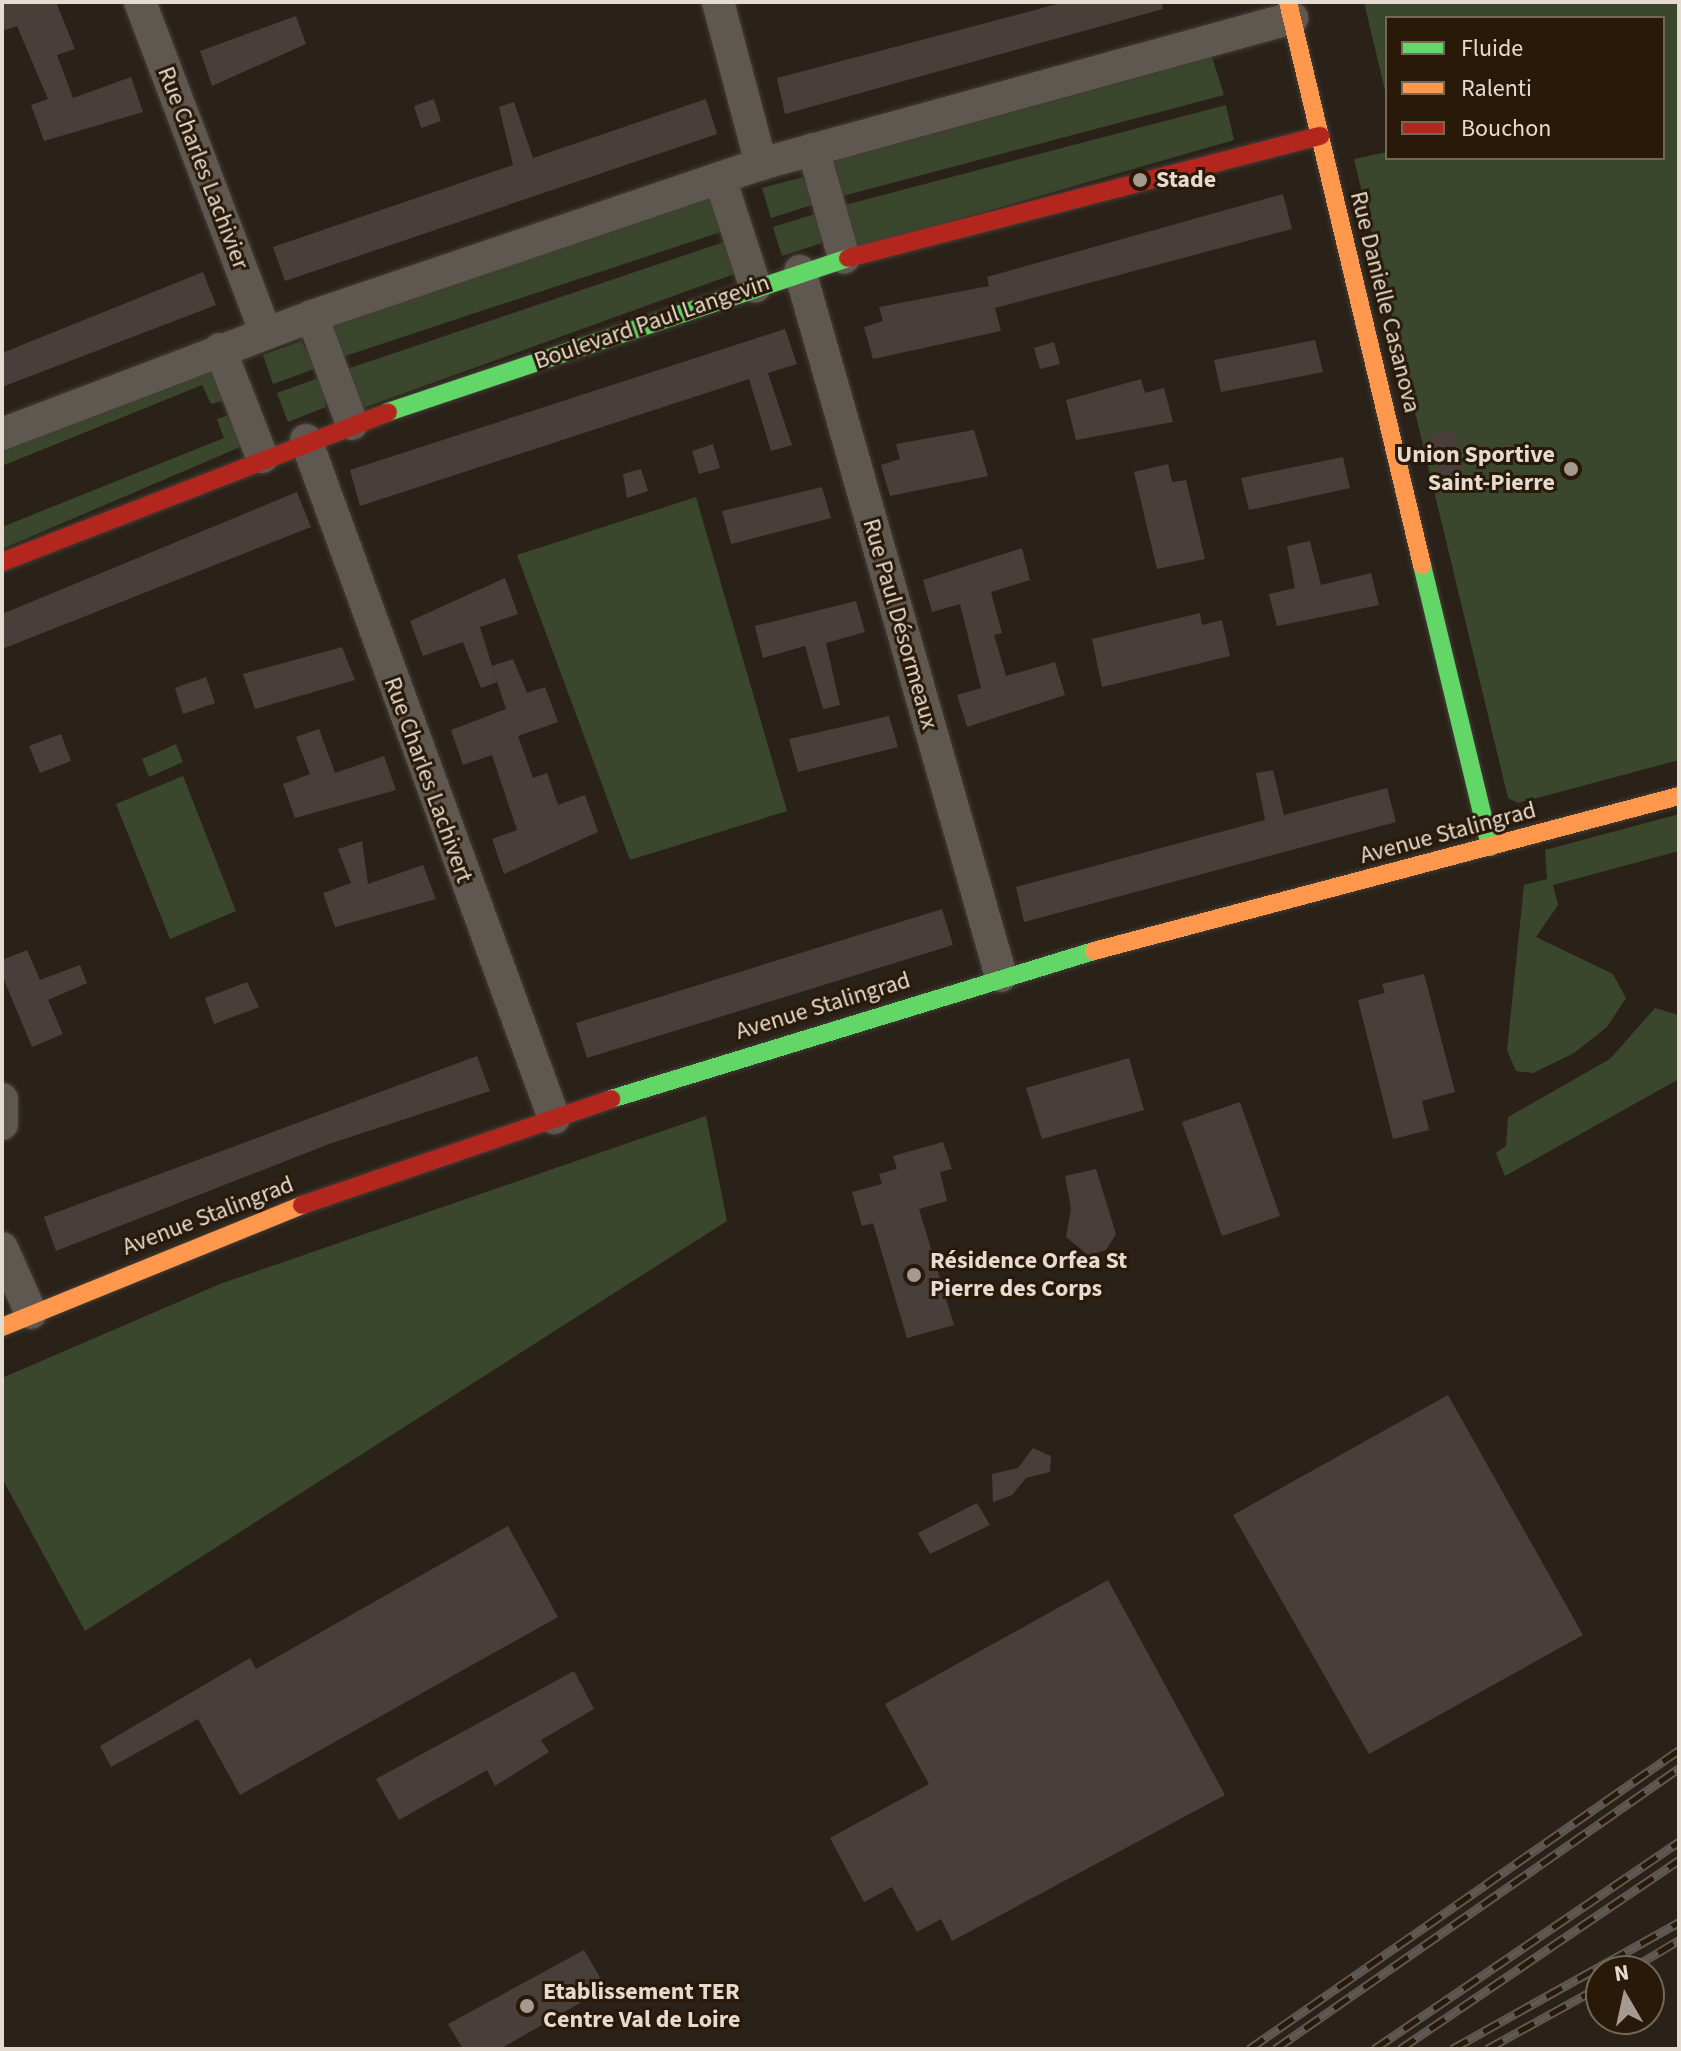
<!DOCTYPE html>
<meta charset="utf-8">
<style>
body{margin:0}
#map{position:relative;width:1681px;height:2051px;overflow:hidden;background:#2a2219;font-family:"Source Sans 3",sans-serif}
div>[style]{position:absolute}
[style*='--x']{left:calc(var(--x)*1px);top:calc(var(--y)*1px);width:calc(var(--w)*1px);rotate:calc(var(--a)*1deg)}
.green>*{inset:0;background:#3a472d}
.building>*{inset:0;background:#483f3a}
.roads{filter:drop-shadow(0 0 2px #443d36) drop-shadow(0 0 2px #443d36)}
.street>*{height:32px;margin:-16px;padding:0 16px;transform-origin:16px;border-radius:16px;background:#5f5851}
.fast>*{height:18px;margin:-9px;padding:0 9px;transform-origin:9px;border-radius:9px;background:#63d668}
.slow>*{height:18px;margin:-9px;padding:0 9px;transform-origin:9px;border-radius:9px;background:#ff974d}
.jam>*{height:18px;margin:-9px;padding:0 9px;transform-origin:9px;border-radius:9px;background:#b3261e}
.rail>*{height:9px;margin-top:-4.5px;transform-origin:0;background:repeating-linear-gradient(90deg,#281908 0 18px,#5f5952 0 36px);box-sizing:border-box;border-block:2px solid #5f5952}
.dots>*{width:22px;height:22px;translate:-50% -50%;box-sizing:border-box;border:4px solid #281908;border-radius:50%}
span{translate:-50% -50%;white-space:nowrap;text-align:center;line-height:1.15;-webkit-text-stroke:6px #281908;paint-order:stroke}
.street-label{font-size:24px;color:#e6dbd0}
.poi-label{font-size:24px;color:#e6dbd0;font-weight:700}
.left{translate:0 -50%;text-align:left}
.right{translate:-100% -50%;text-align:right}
.frame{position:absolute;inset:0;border:4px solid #e6dbd0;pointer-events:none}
.legend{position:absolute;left:1385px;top:16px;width:280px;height:144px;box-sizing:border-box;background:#281908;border:2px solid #746758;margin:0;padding:10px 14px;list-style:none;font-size:24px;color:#e6dbd0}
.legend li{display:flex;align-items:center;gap:16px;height:40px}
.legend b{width:40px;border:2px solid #746758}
.north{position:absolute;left:1585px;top:1955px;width:80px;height:80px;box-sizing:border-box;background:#281908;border:2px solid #746758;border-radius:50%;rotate:351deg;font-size:22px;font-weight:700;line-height:32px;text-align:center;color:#e6dbd0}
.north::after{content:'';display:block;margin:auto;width:28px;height:36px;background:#a49a90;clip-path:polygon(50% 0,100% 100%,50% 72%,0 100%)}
</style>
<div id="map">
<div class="green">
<i style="clip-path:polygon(1364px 2px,1679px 2px,1679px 760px,1518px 803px,1508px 798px,1354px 159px,1387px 152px,1387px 158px,1663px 158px,1663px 18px,1387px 18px,1387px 99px)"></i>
<i style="clip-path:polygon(1211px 54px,1224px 95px,839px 197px,828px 158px)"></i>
<i style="clip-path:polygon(1226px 105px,1234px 140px,859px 248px,841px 206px)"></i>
<i style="clip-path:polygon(803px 177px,815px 204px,771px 218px,762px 188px)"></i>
<i style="clip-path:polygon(710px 190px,724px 231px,339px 358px,327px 318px)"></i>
<i style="clip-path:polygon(818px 213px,822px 243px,782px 256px,773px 227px)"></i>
<i style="clip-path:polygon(727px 241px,737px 273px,363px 408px,344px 370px)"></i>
<i style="clip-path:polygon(301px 341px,317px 368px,273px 384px,263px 355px)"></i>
<i style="clip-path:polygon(211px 359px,227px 400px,211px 404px,202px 385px,2px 466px,2px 443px)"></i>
<i style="clip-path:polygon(321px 377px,326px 407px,288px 422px,277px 393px)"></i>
<i style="clip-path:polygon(232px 414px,245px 445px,2px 549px,2px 527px,224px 438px,217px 419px)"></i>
<i style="clip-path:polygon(696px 497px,787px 811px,630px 860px,517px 555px)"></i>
<i style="clip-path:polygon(176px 744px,183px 762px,149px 777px,142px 759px)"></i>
<i style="clip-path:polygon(183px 776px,236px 911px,170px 939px,116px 804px)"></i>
<i style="clip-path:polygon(1679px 814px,1679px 851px,1553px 885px,1558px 905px,1536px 937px,1613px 974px,1626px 998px,1607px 1027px,1574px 1053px,1533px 1073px,1516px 1071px,1507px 1050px,1524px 885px,1547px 879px,1545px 850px)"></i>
<i style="clip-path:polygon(1655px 1008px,1679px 1015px,1679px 1079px,1505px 1176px,1496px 1153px,1506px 1146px,1508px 1117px,1610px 1059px)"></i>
<i style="clip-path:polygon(706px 1116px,727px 1221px,85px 1631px,2px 1478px,2px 1378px,220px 1284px)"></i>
</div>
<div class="building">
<i style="clip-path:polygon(2px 2px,56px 2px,75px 49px,57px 55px,73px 98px,131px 77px,143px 112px,44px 141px,31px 105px,48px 99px,17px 26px,2px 31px)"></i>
<i style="clip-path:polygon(1065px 2px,1162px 2px,1163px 9px,785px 114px,777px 78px)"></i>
<i style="clip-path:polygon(296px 16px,306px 44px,212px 86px,200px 51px)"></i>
<i style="clip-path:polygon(434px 99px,441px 121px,421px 128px,414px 106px)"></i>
<i style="clip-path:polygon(706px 99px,717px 134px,285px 281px,273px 247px,513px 165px,499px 107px,514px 102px,533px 158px)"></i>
<i style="clip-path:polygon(1283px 194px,1292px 229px,995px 308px,1001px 331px,873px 359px,864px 327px,883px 321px,879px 307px,989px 286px,987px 277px)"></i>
<i style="clip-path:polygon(203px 272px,216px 305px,2px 387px,2px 353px)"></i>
<i style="clip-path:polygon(785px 329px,797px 364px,768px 373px,792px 445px,771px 451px,749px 379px,360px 506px,350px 470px)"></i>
<i style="clip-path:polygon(1315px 340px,1323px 372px,1221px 392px,1214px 360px)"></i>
<i style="clip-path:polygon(1054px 342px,1060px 364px,1040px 369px,1034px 348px)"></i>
<i style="clip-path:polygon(1141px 379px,1145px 393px,1164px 388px,1173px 422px,1076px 440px,1066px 400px)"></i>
<i style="clip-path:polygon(1454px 429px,1466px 481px,1442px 487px,1429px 435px)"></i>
<i style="clip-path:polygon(974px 430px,988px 476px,890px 496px,881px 465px,900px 459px,896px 444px)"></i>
<i style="clip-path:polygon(713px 444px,720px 468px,699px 474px,692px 451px)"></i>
<i style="clip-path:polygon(1343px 457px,1350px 488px,1249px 510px,1241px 478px)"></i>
<i style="clip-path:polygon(1168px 464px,1172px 482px,1186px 480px,1205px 559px,1157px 569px,1134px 472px)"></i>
<i style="clip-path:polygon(641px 469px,648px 491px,627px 498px,623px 474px)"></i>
<i style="clip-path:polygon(822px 487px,831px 518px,731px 544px,722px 511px)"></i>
<i style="clip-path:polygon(297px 492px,311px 527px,2px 649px,2px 614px)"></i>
<i style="clip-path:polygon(1310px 541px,1321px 585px,1371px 573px,1379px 605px,1277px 626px,1269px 594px,1295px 588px,1287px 546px)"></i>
<i style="clip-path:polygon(1022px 548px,1030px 580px,991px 592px,1002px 633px,994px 635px,1006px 676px,1055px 662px,1065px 695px,967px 727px,957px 695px,981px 688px,960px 604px,932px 612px,923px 580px)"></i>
<i style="clip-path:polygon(505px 578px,518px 614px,480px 627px,497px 682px,481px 688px,463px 642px,423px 656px,410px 621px)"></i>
<i style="clip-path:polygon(856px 601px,865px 632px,826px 643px,840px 705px,823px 709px,805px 646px,763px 658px,755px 626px)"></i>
<i style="clip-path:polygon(1200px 613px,1202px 625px,1222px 620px,1230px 656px,1102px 687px,1092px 639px)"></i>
<i style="clip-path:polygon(342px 647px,355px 680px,255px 709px,243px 674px)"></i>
<i style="clip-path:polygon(513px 659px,527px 693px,545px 687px,558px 722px,518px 736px,533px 778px,547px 773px,558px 805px,585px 795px,598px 832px,504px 874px,492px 839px,517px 830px,492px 755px,463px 765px,451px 730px,506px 709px,492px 666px)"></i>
<i style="clip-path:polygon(206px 677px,215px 703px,183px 714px,175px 688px)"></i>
<i style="clip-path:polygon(889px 716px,898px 747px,798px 772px,789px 739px)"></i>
<i style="clip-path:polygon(319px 729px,335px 773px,384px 756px,396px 790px,295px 818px,283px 784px,310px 774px,296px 737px)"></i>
<i style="clip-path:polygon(61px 734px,71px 761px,40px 773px,29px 746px)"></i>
<i style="clip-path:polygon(1273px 770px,1284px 815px,1387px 788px,1396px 822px,1024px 922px,1016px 887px,1265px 820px,1256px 773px)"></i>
<i style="clip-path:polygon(362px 841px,368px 884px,423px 865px,436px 899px,335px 927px,323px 893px,351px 883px,338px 849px)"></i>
<i style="clip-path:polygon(942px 909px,953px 945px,587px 1058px,576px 1023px)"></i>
<i style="clip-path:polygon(27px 950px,40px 980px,80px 965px,87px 983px,48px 1000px,63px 1034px,32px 1047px,2px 975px,2px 960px)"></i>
<i style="clip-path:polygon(1424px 974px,1455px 1092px,1422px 1101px,1429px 1130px,1393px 1139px,1358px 1000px,1385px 993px,1382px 984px)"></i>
<i style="clip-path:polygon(247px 982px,259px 1007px,214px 1024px,205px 998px)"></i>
<i style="clip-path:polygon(477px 1056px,490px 1091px,329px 1144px,56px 1251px,44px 1217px)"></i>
<i style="clip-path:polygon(1129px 1058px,1144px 1110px,1042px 1139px,1026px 1088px)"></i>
<i style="clip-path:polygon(1240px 1102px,1280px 1216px,1222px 1236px,1182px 1122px)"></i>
<i style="clip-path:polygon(943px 1142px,952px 1169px,940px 1172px,947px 1201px,919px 1209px,954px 1325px,907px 1338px,873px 1223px,862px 1226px,852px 1192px,882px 1184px,879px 1174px,897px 1169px,893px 1156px)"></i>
<i style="clip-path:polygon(1096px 1169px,1116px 1234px,1106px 1250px,1088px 1255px,1066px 1237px,1071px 1208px,1065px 1176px)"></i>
<i style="clip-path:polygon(1448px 1395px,1583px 1635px,1369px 1754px,1233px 1515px)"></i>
<i style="clip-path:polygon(1033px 1448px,1051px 1456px,1050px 1472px,1026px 1478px,1012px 1495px,993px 1502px,992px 1474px,1018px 1468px)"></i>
<i style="clip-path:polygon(977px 1503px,990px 1525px,930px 1554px,918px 1533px)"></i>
<i style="clip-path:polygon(508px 1526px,558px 1617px,240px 1795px,198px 1719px,111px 1767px,100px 1746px,250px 1658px,256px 1669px)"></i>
<i style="clip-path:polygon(1108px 1580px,1225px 1795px,952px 1941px,941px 1919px,917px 1932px,892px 1887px,864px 1902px,830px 1838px,929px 1784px,885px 1704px)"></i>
<i style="clip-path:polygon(574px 1671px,594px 1709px,541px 1740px,549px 1752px,495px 1786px,487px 1770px,399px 1820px,376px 1779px)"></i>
<i style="clip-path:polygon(584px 1950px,606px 1988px,500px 2049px,463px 2049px,448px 2024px)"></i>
</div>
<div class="roads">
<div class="street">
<i style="--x:140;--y:2;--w:354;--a:69.2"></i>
<i style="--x:718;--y:2;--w:168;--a:75.1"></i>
<i style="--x:813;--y:149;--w:113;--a:74.1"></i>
<i style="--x:720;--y:178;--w:114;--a:72"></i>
<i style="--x:800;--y:271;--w:733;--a:74.09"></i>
<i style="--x:312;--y:316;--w:115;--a:69.7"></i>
<i style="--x:220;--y:349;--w:116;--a:68.7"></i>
<i style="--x:2;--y:434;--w:332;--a:-20.8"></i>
<i style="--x:312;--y:316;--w:474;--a:-18.7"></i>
<i style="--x:761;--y:164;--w:551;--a:-15.37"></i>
<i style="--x:306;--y:440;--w:722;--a:69.91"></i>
<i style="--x:2;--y:1099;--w:25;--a:90"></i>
<i style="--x:2;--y:1248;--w:71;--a:66"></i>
</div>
<div class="fast">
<i style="--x:388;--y:412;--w:485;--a:-18.5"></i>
<i style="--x:1422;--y:565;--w:290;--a:76.4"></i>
<i style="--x:611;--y:1099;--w:505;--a:-17.04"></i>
</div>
<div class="slow">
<i style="--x:1288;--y:2;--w:579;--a:76.61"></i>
<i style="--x:1094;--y:951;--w:605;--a:-14.84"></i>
<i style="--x:2;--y:1327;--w:324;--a:-22.1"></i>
</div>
<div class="jam">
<i style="--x:848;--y:258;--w:488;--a:-14.5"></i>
<i style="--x:2;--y:562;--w:414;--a:-21.2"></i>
<i style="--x:302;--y:1205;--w:327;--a:-18.9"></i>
</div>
</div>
<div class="rail">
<i style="--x:1627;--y:1971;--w:61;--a:-30.8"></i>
<i style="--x:1249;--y:2049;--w:524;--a:-34.81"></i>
<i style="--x:1275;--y:2049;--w:492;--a:-34.8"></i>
<i style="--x:1374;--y:2049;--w:369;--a:-34.2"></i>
<i style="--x:1400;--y:2049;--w:337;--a:-34.1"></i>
<i style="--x:1452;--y:2049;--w:260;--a:-29.2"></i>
<i style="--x:1487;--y:2049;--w:130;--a:-28.9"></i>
</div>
<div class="dots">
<i style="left:1140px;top:180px;background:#a49a90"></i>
<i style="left:1571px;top:469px;background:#a49a90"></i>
<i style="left:914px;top:1275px;background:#a49a90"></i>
<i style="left:527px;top:2006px;background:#a49a90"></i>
</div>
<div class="street-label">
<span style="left:203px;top:168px;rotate:69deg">Rue Charles Lachivier</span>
<span style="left:1385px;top:302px;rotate:76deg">Rue Danielle Casanova</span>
<span style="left:652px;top:322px;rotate:-19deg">Boulevard Paul Langevin</span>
<span style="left:900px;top:624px;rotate:74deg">Rue Paul Désormeaux</span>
<span style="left:428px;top:780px;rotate:70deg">Rue Charles Lachivert</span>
<span style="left:1448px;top:833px;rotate:-15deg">Avenue Stalingrad</span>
<span style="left:823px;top:1006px;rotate:-17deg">Avenue Stalingrad</span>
<span style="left:208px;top:1216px;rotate:-21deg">Avenue Stalingrad</span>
</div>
<div class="poi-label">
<span class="left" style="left:1156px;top:180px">Stade</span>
<span class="right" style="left:1555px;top:469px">Union Sportive<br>Saint-Pierre</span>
<span class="left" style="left:930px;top:1275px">Résidence Orfea St<br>Pierre des Corps</span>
<span class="left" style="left:543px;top:2006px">Etablissement TER<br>Centre Val de Loire</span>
</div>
<div class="frame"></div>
<ul class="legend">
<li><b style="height:10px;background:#63d668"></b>Fluide</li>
<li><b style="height:10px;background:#ff974d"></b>Ralenti</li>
<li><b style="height:10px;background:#b3261e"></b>Bouchon</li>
</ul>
<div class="north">N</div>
</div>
